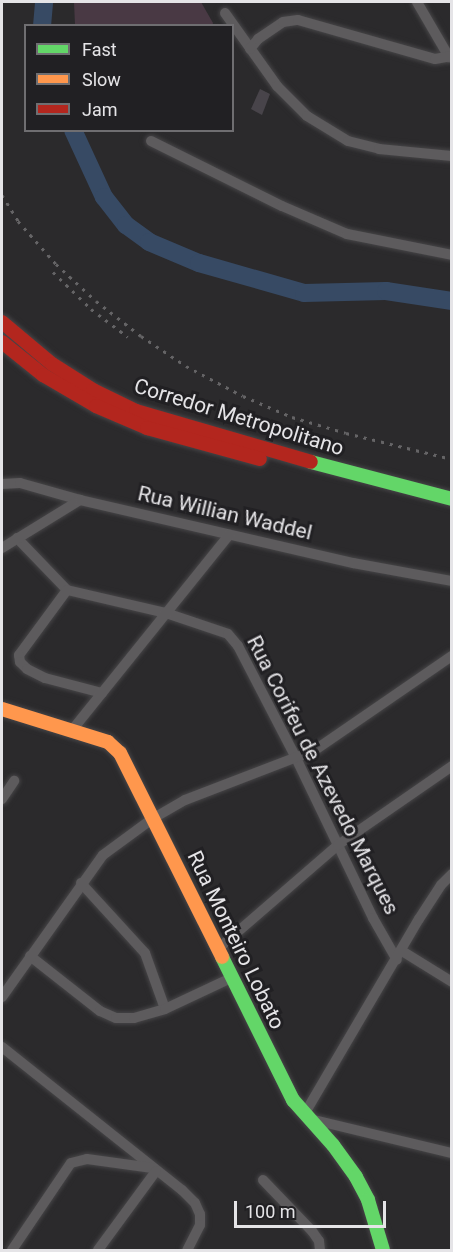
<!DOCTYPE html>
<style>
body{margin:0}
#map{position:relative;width:453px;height:1252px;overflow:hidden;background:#2b2a2c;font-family:Roboto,sans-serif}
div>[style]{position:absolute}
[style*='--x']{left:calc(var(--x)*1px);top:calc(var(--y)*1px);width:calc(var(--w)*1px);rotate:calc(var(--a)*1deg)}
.green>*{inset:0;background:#493944}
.river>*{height:18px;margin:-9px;padding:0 9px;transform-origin:9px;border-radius:9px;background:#374a64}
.building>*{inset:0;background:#48444a}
.roads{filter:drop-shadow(0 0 2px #464547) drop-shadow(0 0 2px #464547)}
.street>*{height:10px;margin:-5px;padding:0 5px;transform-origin:5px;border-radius:5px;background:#5d5b5d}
.fast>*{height:14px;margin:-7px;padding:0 7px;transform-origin:7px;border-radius:7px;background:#63d668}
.slow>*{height:14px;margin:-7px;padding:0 7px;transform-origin:7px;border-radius:7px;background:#ff974d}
.jam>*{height:14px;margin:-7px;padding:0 7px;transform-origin:7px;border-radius:7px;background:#b3261e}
.rail>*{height:3px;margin-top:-1.5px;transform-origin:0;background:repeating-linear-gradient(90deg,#656466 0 3px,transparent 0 9px)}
span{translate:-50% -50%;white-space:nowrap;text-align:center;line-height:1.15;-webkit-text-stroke:6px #212023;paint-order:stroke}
.street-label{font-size:21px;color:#e5e4e7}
.frame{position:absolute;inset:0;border:3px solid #e5e4e7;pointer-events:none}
.legend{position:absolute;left:24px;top:24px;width:210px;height:108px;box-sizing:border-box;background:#212023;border:2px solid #6f6e71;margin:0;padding:8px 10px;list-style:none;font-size:18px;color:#e5e4e7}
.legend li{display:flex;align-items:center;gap:12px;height:30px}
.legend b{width:30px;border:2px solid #6f6e71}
.scale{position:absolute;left:234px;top:1201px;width:152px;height:27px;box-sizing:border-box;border:3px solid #e5e4e7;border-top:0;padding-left:8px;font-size:18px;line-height:21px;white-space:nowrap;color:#e5e4e7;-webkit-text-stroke:4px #212023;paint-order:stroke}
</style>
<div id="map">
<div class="green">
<i style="clip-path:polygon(74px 2px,201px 2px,213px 23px,212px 26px,75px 25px)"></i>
</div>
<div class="river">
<i style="--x:42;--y:26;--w:24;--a:-85"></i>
<i style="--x:73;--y:130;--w:74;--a:65.2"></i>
<i style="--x:104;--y:197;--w:36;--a:52"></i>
<i style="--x:126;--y:225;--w:29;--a:36"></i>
<i style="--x:149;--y:242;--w:54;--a:22.8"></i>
<i style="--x:199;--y:263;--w:109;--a:15.9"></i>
<i style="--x:304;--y:293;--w:82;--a:-1.4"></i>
<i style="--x:386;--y:291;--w:67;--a:8.6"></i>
</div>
<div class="building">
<i style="clip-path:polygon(260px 89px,270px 94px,262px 115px,251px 109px)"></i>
</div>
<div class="roads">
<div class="street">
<i style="--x:417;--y:2;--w:64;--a:59.8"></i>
<i style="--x:225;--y:13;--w:90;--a:54.5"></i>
<i style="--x:277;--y:86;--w:42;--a:45"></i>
<i style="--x:307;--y:116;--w:48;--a:31.4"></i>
<i style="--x:348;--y:141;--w:32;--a:14"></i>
<i style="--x:379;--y:149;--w:73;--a:5.5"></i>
<i style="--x:250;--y:49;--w:13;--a:-51"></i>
<i style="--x:258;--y:39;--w:30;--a:-34"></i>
<i style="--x:283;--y:22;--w:15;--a:-8"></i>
<i style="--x:298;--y:20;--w:142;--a:15.9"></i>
<i style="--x:435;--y:59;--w:17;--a:-10"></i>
<i style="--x:151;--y:141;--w:146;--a:26.4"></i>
<i style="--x:282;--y:206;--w:71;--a:23.3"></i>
<i style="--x:347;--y:234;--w:107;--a:11.3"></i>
<i style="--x:2;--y:484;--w:18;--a:-3"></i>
<i style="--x:20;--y:483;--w:62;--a:15.8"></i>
<i style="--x:17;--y:538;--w:72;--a:46.1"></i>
<i style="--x:67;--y:590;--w:102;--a:13.1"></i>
<i style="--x:166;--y:613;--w:65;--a:18.7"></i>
<i style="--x:228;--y:634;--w:16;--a:50"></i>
<i style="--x:238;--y:646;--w:126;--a:62.6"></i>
<i style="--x:296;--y:758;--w:178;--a:64.3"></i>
<i style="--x:373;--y:918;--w:48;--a:60.3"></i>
<i style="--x:2;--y:548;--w:92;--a:-31.6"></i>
<i style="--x:80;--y:500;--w:280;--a:13"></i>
<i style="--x:353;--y:563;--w:101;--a:10.3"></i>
<i style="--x:67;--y:590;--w:81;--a:126.4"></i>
<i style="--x:19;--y:655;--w:7;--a:82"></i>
<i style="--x:20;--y:662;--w:10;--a:45"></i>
<i style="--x:27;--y:669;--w:20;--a:27"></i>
<i style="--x:45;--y:678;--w:59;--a:14.7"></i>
<i style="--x:73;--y:729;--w:249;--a:-51.2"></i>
<i style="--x:2;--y:799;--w:22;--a:-56"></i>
<i style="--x:81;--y:883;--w:95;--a:47.6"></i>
<i style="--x:145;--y:953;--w:59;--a:70.3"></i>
<i style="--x:219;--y:948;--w:157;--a:-40.9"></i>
<i style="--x:338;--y:845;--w:139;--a:-34.7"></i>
<i style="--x:402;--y:951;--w:59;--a:31.8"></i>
<i style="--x:30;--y:956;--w:89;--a:38.2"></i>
<i style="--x:100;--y:1011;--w:17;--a:24"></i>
<i style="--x:116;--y:1018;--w:18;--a:0"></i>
<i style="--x:134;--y:1018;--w:32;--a:-16"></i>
<i style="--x:165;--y:1009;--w:73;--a:-25.2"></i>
<i style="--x:2;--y:997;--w:174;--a:-54.6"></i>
<i style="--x:103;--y:855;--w:61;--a:-36.3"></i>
<i style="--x:152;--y:819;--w:38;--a:-30"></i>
<i style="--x:185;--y:800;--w:139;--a:-21"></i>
<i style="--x:315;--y:750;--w:166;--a:-34.5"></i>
<i style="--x:2;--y:1047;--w:230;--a:38.5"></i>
<i style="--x:182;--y:1190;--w:18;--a:45"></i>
<i style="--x:195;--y:1203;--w:12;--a:66"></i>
<i style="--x:200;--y:1214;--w:11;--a:90"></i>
<i style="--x:200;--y:1225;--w:28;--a:117"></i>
<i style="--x:305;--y:1113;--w:225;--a:-59.6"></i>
<i style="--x:419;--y:919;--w:40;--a:-57.1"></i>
<i style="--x:441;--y:885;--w:16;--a:-45"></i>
<i style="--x:310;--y:1119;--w:146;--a:13.5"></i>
<i style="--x:263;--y:1180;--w:71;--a:46.1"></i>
<i style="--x:312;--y:1231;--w:12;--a:55"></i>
<i style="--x:319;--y:1241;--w:9;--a:84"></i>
<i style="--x:12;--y:1250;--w:105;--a:-55.9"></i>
<i style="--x:71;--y:1163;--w:16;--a:-14"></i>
<i style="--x:87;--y:1159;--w:66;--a:7.9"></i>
<i style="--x:98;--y:1250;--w:98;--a:-53.7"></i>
</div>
<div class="fast">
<i style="--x:311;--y:462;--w:146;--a:14.7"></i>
<i style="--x:222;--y:957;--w:160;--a:63.6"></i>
<i style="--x:293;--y:1100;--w:60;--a:48.4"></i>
<i style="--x:333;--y:1145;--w:39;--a:54"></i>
<i style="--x:356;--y:1177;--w:26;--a:62"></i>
<i style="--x:368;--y:1200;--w:52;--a:73.3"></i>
</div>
<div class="slow">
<i style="--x:2;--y:709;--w:111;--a:17.3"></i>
<i style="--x:108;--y:742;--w:16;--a:43"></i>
<i style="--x:120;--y:753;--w:228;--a:63.4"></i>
</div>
<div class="jam">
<i style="--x:2;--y:322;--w:65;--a:40"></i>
<i style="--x:52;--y:364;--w:49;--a:32.4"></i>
<i style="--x:93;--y:390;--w:48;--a:26"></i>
<i style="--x:136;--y:411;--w:182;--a:16.2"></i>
<i style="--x:2;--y:342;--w:53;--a:38.8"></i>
<i style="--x:43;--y:375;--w:61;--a:30.3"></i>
<i style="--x:96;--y:406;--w:56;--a:23.3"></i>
<i style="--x:147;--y:428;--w:117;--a:15.3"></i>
</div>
</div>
<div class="rail">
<i style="--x:2;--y:195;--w:31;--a:58"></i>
<i style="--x:18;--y:221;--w:57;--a:48.5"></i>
<i style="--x:56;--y:264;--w:54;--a:42.8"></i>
<i style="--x:96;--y:301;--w:57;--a:37.9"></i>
<i style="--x:141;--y:336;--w:54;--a:33.7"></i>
<i style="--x:186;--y:366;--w:64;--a:27.8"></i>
<i style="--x:243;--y:396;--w:53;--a:23.2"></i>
<i style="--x:292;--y:417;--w:56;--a:16.5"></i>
<i style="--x:346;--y:433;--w:109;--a:13.8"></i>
<i style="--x:53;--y:272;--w:53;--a:44.2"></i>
<i style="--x:91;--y:309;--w:46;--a:37.1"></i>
</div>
<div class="street-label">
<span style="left:239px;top:417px;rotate:17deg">Corredor Metropolitano</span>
<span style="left:225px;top:513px;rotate:13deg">Rua Willian Waddel</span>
<span style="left:323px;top:775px;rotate:63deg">Rua Corifeu de Azevedo Marques</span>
<span style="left:236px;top:940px;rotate:64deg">Rua Monteiro Lobato</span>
</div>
<div class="frame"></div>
<ul class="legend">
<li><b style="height:8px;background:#63d668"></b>Fast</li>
<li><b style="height:8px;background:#ff974d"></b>Slow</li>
<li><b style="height:8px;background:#b3261e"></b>Jam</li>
</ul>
<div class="scale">100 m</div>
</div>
